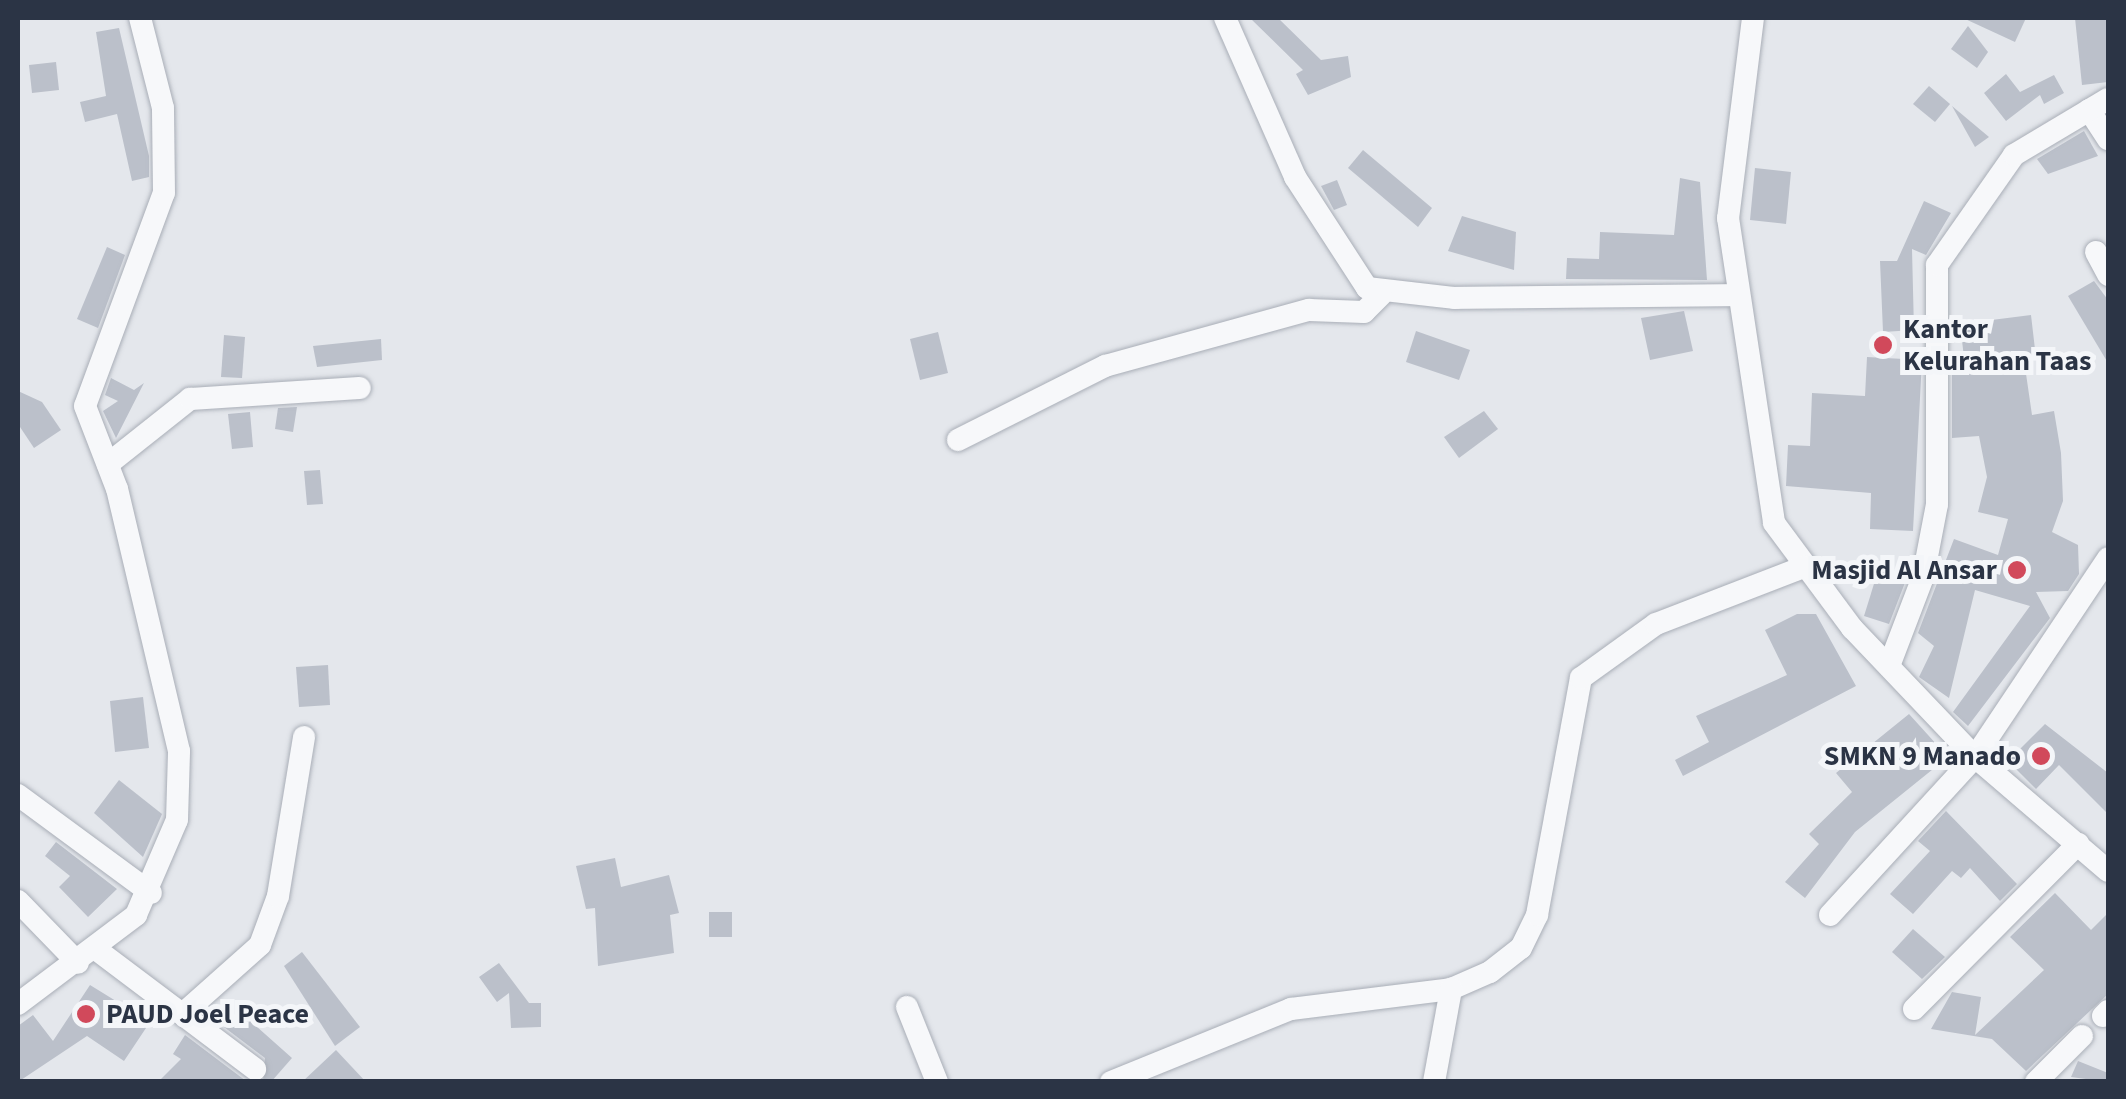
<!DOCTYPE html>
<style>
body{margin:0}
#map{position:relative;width:2126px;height:1099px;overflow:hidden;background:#e4e7ec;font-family:"Source Sans 3",sans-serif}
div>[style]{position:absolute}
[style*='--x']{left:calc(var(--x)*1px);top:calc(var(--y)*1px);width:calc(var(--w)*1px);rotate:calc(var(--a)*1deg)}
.building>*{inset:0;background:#bbc0ca}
.roads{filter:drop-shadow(0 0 2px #a9aeb7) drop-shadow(0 0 2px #a9aeb7)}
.minor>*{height:22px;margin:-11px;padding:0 11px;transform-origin:11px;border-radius:11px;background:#f7f8fa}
.dots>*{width:28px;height:28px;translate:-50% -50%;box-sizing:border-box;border:5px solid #f4f6f9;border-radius:50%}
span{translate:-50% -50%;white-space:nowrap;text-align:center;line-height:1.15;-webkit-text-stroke:10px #f4f6f9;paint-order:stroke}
.poi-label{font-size:28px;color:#2b3445;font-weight:700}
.left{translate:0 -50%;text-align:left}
.right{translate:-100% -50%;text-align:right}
.frame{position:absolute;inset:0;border:20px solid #2b3445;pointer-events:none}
</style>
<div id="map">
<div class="building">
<i style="clip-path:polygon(1250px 18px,1278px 18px,1321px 60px,1348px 56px,1351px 77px,1308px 95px,1296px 74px,1303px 70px)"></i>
<i style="clip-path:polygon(1963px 18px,2026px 18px,2015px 42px)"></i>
<i style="clip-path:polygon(2075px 18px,2108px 18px,2108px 82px,2082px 85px)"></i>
<i style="clip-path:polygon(1968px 26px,1988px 52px,1977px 68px,1951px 49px)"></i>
<i style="clip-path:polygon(119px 28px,149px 156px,149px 177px,132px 181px,117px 114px,85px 122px,80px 102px,106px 96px,96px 32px)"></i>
<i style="clip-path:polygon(56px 62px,59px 90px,32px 93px,29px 65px)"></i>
<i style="clip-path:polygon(2006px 74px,2020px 92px,2054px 75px,2064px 93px,2044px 104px,2040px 95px,2006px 121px,1984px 93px)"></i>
<i style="clip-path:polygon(1929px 86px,1950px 104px,1935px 122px,1913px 104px)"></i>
<i style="clip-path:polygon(1952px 106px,1989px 137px,1975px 147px)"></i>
<i style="clip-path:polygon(2084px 131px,2098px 156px,2048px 174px,2037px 159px)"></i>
<i style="clip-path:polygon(1363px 150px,1432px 208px,1418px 227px,1348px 168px)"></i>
<i style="clip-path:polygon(1755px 168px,1791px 172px,1786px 224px,1750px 220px)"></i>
<i style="clip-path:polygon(1680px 178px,1700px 182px,1707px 280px,1566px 279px,1567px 258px,1599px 259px,1600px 232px,1674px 235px)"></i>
<i style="clip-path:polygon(1337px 180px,1347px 205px,1334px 210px,1321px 186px)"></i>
<i style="clip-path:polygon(1924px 201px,1951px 213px,1926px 255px,1912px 249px,1914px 330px,1883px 332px,1880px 261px,1897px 261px)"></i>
<i style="clip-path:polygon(1462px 216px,1516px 232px,1514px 270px,1448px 251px)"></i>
<i style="clip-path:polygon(107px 247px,125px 255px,98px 328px,77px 319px)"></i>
<i style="clip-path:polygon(2094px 281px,2108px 300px,2108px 363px,2068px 296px)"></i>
<i style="clip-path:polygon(1684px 311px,1693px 351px,1650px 360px,1641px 318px)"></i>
<i style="clip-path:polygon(2031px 315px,2036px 358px,2024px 360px,2032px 415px,2054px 411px,2061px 453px,2063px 501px,2052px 532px,2078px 545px,2079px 574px,2068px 591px,2036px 592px,2050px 618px,1968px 726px,1953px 712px,2030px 606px,1975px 590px,1949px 698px,1919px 677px,1934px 646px,1918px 633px,1954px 539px,1998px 555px,2008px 519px,1978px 512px,1987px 477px,1979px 436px,1952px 438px,1952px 375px,1966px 374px,1960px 324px)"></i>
<i style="clip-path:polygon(1416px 331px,1470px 350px,1459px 380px,1406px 362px)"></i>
<i style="clip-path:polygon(938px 332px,948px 373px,920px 380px,910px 339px)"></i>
<i style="clip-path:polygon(224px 335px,245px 337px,242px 378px,221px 377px)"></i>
<i style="clip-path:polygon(381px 339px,382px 360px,317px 367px,313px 346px)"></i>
<i style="clip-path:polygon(1867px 357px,1922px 360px,1913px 531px,1870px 529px,1871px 493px,1786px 486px,1788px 445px,1810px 446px,1812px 393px,1865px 396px)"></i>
<i style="clip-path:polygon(111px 378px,134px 390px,144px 383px,116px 438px,103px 411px,118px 401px,105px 395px)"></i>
<i style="clip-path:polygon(18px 391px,42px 402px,61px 430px,34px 448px,18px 424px)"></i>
<i style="clip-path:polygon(297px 407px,293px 432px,275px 429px,278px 408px)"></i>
<i style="clip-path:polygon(1484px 411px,1498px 429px,1459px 458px,1444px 437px)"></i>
<i style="clip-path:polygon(250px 412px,253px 447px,232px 449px,228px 414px)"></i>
<i style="clip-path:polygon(320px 470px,323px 504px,307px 505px,304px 471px)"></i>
<i style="clip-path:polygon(1878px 571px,1906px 580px,1889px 624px,1864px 616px)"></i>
<i style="clip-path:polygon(1797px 614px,1816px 614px,1856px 686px,1683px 776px,1675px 760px,1709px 742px,1696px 716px,1787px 675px,1765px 630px)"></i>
<i style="clip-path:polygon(328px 665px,330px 705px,299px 707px,296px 667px)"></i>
<i style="clip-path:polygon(143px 697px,149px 748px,115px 752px,110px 701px)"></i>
<i style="clip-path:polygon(1909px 714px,1948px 757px,1855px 832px,1805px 898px,1785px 882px,1819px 844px,1809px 834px,1852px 792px,1836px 773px)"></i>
<i style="clip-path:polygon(2045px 724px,2108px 773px,2108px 814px,2059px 765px,2036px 789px,2008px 761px)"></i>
<i style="clip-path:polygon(119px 780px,162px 814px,143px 857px,94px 813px)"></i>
<i style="clip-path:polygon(1946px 811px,2017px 884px,2000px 901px,1970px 868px,1961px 878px,1952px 871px,1913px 914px,1890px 894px,1930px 851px,1918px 841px)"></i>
<i style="clip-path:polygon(56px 842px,117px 889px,88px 917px,59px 887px,70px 876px,45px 856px)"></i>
<i style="clip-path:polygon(615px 858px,621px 887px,669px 875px,679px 913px,670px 915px,674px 953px,598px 966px,595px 908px,586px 909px,576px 866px)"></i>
<i style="clip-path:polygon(2055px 893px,2091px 930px,2108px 913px,2108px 994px,2026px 1071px,1992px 1039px,1931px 1029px,1952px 992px,1981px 997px,1975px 1035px,2044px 970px,2010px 937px)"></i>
<i style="clip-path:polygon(709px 912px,732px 912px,732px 937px,709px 937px)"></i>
<i style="clip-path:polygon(1913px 929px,1945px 957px,1922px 979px,1892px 952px)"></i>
<i style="clip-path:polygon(302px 952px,360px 1027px,335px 1046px,284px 966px)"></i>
<i style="clip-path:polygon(499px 963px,529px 1003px,541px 1003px,541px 1027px,511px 1028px,509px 993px,497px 1002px,479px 977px)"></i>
<i style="clip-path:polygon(90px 985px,150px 1022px,124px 1061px,87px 1036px,18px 1082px,18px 1026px,33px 1015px,53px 1041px)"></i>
<i style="clip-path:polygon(238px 1010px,292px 1058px,271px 1082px,263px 1082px,265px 1058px,224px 1027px)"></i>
<i style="clip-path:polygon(185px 1035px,246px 1081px,247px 1082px,158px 1082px,181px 1059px,173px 1054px)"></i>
<i style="clip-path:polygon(336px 1050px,366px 1082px,302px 1082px)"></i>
<i style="clip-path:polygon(2078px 1061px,2108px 1073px,2108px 1082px,2071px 1077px)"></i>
</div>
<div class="roads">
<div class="minor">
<i style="--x:1225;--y:18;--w:174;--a:66.2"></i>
<i style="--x:1295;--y:177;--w:132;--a:57"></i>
<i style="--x:1367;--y:288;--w:89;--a:6.5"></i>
<i style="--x:1455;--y:298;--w:280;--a:-0.6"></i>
<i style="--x:1753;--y:18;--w:202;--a:97.1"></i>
<i style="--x:1728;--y:218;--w:308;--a:81.4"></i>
<i style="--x:1774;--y:523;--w:131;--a:53.4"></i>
<i style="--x:1852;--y:628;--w:178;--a:46.4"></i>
<i style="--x:1975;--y:757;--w:175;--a:40.6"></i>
<i style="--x:2089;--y:110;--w:35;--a:57"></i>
<i style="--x:2096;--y:252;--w:26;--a:62"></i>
<i style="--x:958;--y:440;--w:165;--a:-26.7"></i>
<i style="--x:1105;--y:366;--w:212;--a:-15.4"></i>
<i style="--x:1309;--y:310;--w:55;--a:2.1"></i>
<i style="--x:1364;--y:312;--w:24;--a:-45"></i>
<i style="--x:108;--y:464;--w:105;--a:-38.4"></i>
<i style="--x:190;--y:399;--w:170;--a:-3.7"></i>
<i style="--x:1889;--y:666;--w:95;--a:-69.1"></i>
<i style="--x:1923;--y:577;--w:74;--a:-79.1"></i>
<i style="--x:1937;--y:504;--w:239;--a:-90"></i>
<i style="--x:1937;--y:265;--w:134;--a:-55"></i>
<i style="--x:2014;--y:155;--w:109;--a:-30.8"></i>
<i style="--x:18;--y:795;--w:165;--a:36.4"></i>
<i style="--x:18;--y:901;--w:86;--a:45.9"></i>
<i style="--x:1830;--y:915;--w:214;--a:-47.5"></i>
<i style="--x:1975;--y:757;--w:239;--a:-56.2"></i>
<i style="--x:97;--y:950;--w:198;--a:37"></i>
<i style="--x:18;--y:1004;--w:148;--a:-37"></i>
<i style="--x:136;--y:915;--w:103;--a:-66.7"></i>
<i style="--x:177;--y:820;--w:69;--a:-88.3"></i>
<i style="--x:179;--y:751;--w:269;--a:-103.3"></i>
<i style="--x:117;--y:489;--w:89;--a:-111.1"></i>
<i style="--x:85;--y:406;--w:227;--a:-69.7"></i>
<i style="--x:164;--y:193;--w:85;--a:-90.7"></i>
<i style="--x:163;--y:108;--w:93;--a:-104.3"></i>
<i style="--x:907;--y:1007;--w:81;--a:68.2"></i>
<i style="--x:1914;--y:1009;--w:233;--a:-45.2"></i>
<i style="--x:186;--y:1011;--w:99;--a:-41.7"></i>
<i style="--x:260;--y:945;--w:52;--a:-69.8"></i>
<i style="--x:278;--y:896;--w:161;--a:-80.7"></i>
<i style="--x:2103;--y:1016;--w:7;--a:-45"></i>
<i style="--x:1111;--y:1082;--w:194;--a:-22.1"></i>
<i style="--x:1291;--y:1009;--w:161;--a:-7.1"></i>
<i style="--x:1451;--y:989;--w:43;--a:-23.6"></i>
<i style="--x:1490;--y:972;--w:39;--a:-38"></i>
<i style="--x:1521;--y:948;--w:37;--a:-64"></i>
<i style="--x:1537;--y:915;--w:241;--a:-79.5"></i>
<i style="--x:1581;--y:678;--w:92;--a:-35.8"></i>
<i style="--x:1656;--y:624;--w:159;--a:-21.1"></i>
<i style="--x:1434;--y:1082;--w:95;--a:-79.6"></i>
<i style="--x:2036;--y:1082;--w:65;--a:-45"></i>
</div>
</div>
<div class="dots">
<i style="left:1883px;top:345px;background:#d1495b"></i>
<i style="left:2017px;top:570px;background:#d1495b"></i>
<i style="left:2041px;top:756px;background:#d1495b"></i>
<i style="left:86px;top:1014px;background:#d1495b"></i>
</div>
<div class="poi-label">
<span class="left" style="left:1903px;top:345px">Kantor<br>Kelurahan Taas</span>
<span class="right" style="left:1997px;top:570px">Masjid Al Ansar</span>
<span class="right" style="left:2021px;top:756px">SMKN 9 Manado</span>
<span class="left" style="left:106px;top:1014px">PAUD Joel Peace</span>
</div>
<div class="frame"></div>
</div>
